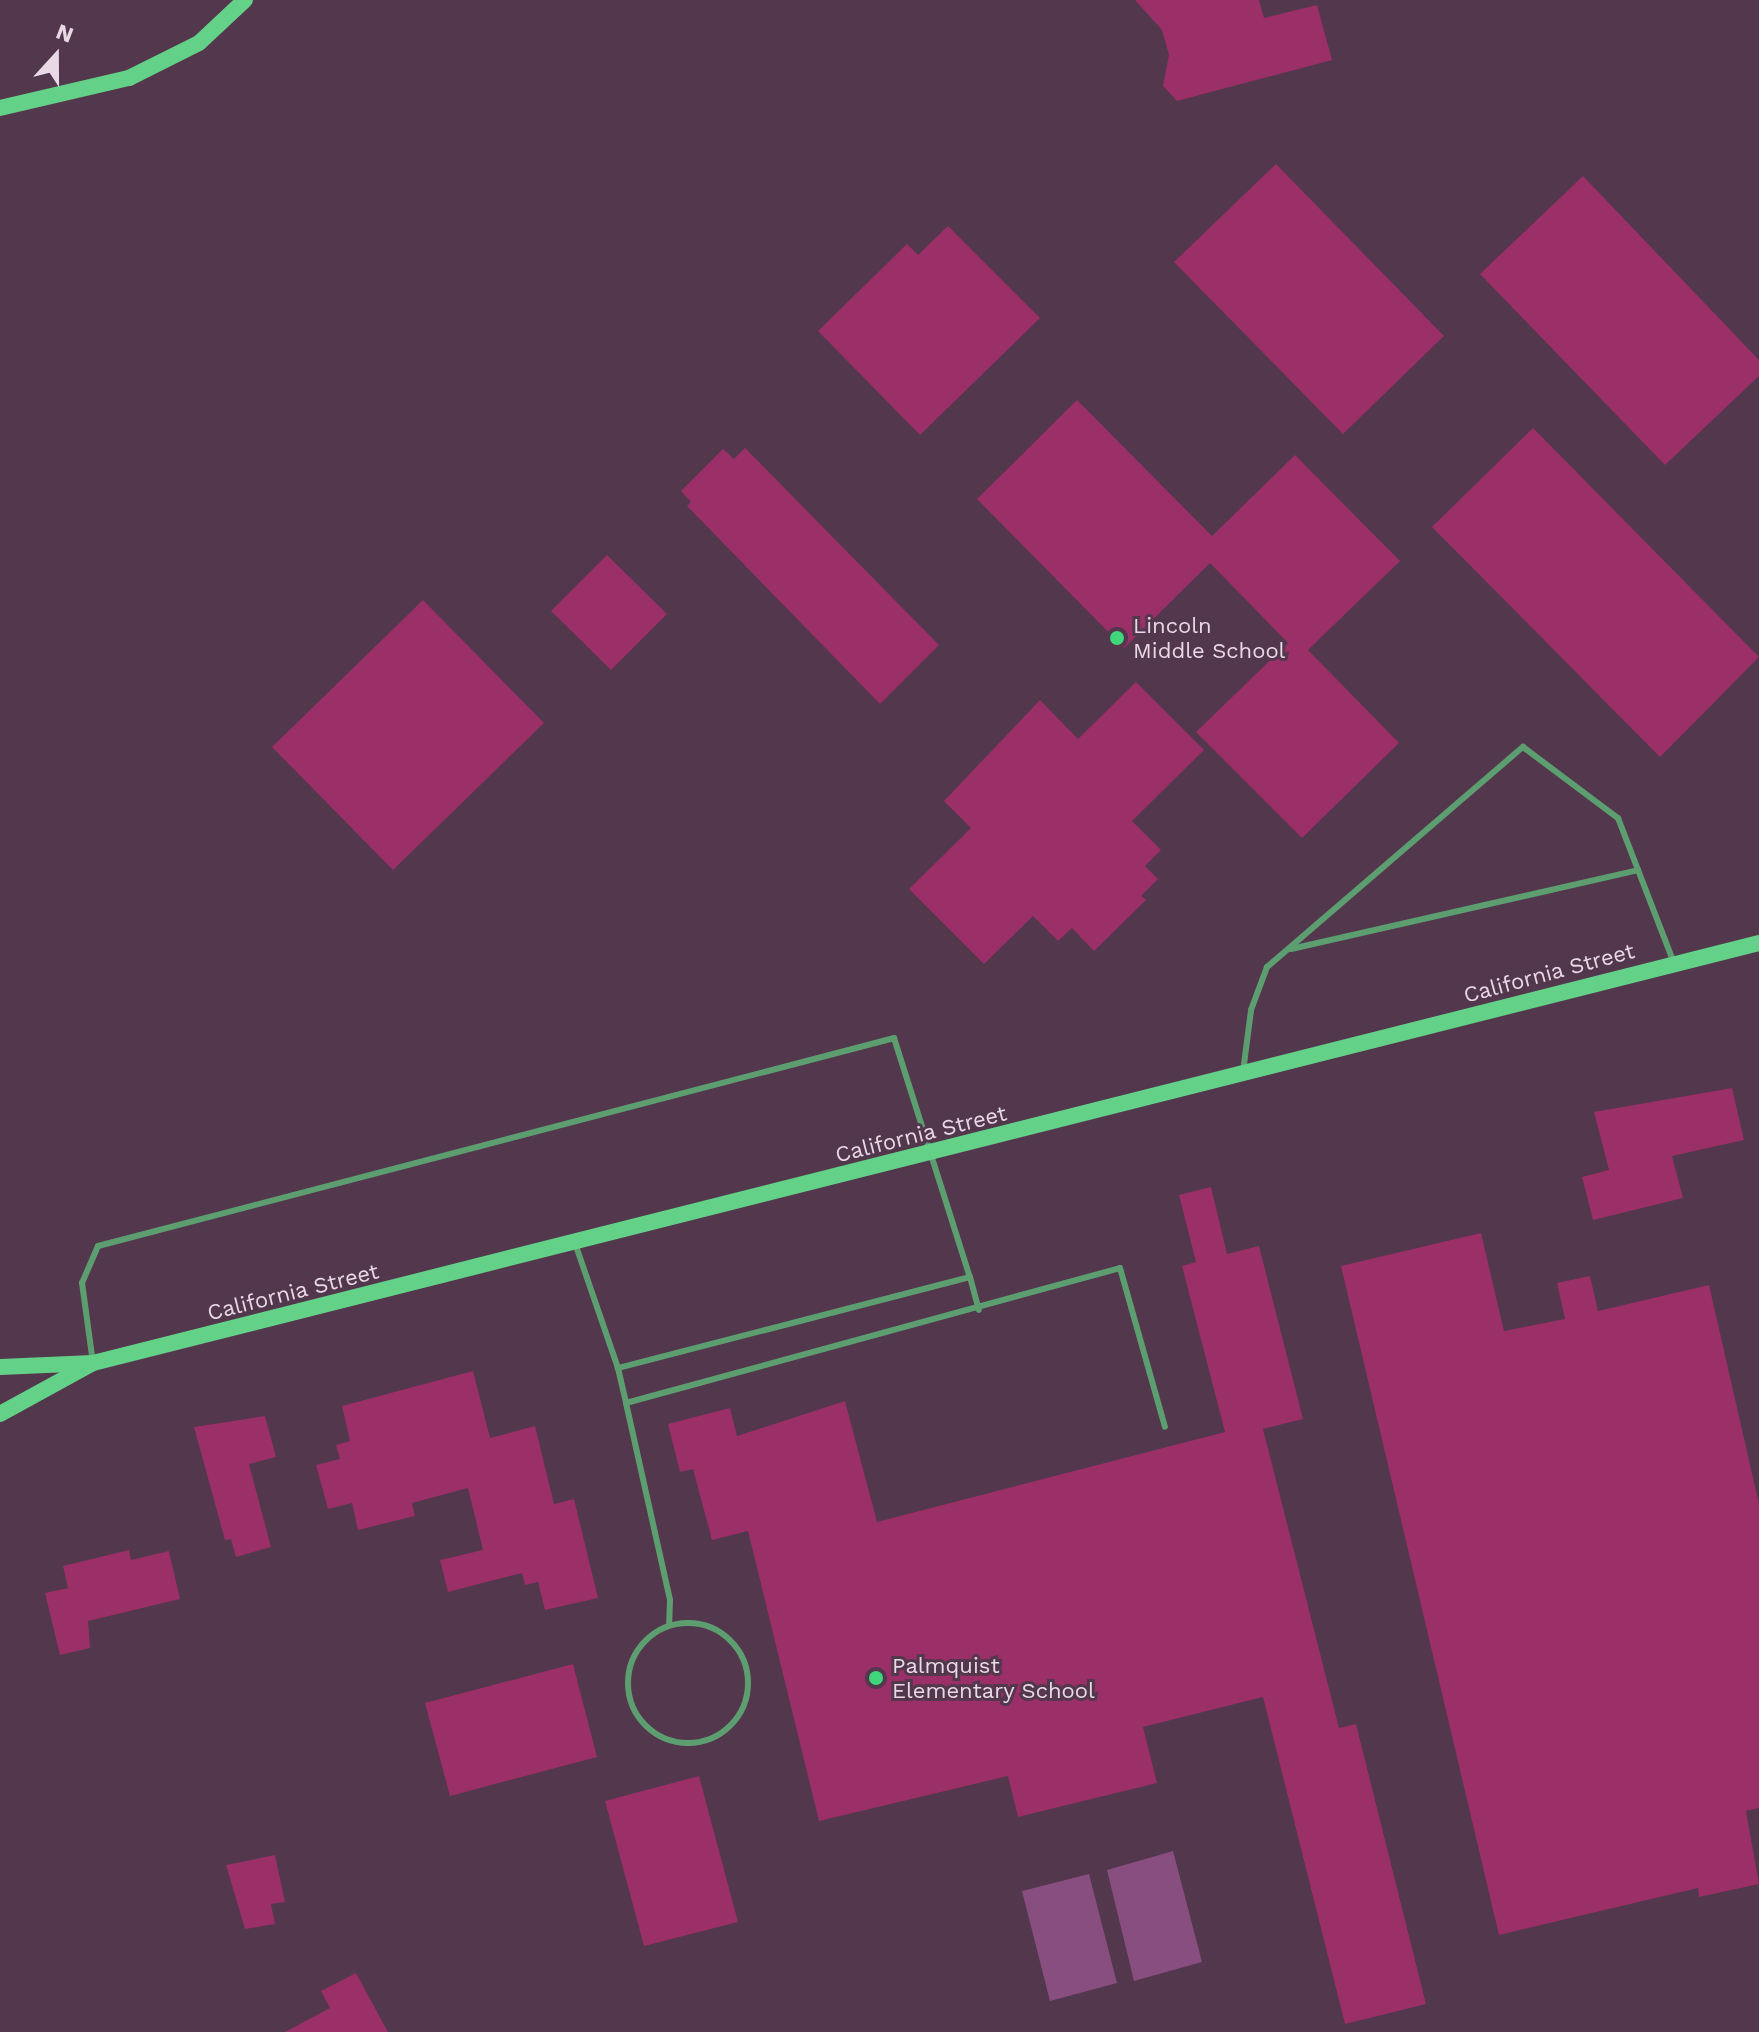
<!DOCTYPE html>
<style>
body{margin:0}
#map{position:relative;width:1759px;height:2032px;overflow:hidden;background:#52374d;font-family:"Work Sans",sans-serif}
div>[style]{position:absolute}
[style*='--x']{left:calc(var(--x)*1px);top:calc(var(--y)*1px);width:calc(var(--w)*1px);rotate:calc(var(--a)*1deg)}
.green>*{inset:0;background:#884e80}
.building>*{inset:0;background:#9b2f67}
.service>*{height:6px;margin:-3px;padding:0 3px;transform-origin:3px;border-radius:3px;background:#5d9e70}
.service>.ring{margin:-3px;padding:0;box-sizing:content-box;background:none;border:6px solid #5d9e70;border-radius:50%}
.secondary>*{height:16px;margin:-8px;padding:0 8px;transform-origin:8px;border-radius:8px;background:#64d188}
.dots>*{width:22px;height:22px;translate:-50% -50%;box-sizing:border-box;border:4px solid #52374d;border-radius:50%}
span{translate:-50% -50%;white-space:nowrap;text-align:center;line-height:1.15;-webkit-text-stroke:6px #52374d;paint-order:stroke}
.poi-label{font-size:22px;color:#e9d8e5}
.left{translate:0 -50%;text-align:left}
.street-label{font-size:22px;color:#e9d8e5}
.north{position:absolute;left:16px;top:16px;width:80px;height:80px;-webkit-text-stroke:6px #52374d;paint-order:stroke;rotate:21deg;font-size:22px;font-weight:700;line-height:32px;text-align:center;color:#e9d8e5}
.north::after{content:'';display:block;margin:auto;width:28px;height:36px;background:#e9d8e5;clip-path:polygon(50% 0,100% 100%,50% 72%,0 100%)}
</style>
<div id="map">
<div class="green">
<i style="clip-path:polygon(1173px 1851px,1202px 1962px,1134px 1981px,1107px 1870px)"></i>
<i style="clip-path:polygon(1089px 1874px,1117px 1983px,1050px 2001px,1022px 1891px)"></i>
</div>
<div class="building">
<i style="clip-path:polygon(1135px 0,1259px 0,1264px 18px,1317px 5px,1332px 60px,1177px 101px,1163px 86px,1169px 55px,1162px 30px)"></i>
<i style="clip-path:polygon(1276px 164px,1444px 336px,1343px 434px,1174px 262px)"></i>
<i style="clip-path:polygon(1583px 176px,1759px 360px,1759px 376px,1665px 465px,1480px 274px)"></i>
<i style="clip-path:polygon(948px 226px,1040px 318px,920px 435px,818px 331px,907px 244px,918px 255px)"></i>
<i style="clip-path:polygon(1077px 400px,1212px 536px,1295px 455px,1400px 561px,1308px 650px,1399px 743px,1302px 838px,1196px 732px,1288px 643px,1210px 563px,1124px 648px,977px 499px)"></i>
<i style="clip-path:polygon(1533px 428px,1759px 657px,1660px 757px,1432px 527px)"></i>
<i style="clip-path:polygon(745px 448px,939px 645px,880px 704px,687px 506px,691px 502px,681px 491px,723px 449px,734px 459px)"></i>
<i style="clip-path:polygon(607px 555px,667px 614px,611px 670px,551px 611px)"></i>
<i style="clip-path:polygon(423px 600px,544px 723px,393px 870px,272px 747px)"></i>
<i style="clip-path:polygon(1136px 682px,1204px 750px,1132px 821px,1161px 850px,1145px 866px,1158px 879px,1141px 896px,1146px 900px,1094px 951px,1072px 928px,1058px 941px,1033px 916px,984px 964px,909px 889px,971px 828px,944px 801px,1040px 700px,1078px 739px)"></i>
<i style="clip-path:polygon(1732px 1088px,1744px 1140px,1672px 1156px,1683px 1198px,1593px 1220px,1582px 1177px,1609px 1170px,1594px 1112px)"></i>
<i style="clip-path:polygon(1211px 1187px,1227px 1254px,1259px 1246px,1303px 1419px,1263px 1429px,1339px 1728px,1356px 1724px,1426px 2004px,1345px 2024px,1263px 1697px,1143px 1727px,1157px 1783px,1018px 1817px,1008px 1776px,819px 1821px,748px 1531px,712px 1540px,693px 1469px,680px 1472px,668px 1424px,730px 1408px,737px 1436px,845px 1401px,877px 1522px,1225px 1432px,1182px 1266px,1196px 1262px,1179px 1195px)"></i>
<i style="clip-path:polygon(1481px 1233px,1504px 1331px,1565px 1319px,1557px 1283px,1590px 1276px,1598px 1311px,1709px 1285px,1759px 1504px,1759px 1808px,1746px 1811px,1759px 1884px,1699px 1897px,1698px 1888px,1499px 1935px,1341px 1266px)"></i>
<i style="clip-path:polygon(473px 1371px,490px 1438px,535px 1426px,554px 1504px,574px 1499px,598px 1598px,545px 1610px,538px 1582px,525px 1585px,522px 1573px,448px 1592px,440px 1560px,483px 1550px,468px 1488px,412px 1503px,415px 1516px,358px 1530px,352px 1503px,328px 1509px,316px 1465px,340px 1459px,336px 1445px,350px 1441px,342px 1406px)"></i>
<i style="clip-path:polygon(265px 1416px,276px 1457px,249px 1464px,271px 1547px,236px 1557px,231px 1539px,225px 1540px,194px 1427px)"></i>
<i style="clip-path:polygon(129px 1550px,131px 1560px,169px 1551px,180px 1599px,88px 1621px,90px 1648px,60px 1655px,45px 1593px,68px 1588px,63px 1566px)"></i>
<i style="clip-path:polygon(573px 1664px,597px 1757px,450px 1796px,425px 1703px)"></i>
<i style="clip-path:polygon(699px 1776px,738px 1922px,644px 1946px,605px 1801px)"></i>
<i style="clip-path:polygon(275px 1855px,285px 1902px,271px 1904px,275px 1924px,245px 1929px,226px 1865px)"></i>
<i style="clip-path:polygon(356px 1973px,388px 2032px,285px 2032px,330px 2008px,321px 1991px)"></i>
</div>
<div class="service">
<i style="--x:1291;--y:949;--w:356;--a:-12.8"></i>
<i style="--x:1243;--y:1072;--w:63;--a:-82.6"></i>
<i style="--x:1251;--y:1010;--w:46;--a:-69.6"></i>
<i style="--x:1267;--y:967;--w:338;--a:-40.7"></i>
<i style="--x:1523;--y:747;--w:119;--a:36.8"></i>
<i style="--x:1618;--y:818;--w:155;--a:68.9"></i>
<i style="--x:970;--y:1277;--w:34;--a:75"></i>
<i style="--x:93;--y:1363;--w:81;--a:-97.8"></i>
<i style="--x:82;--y:1283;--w:40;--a:-66.6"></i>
<i style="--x:98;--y:1246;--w:823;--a:-14.64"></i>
<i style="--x:894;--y:1038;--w:251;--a:72.4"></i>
<i style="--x:970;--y:1277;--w:364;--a:165.5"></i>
<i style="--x:618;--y:1368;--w:129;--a:-109"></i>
<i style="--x:618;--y:1368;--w:36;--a:77"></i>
<i style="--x:626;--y:1403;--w:512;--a:-15.28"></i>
<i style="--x:1120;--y:1268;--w:165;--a:74.2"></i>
<i style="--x:626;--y:1403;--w:202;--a:77.4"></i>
<i style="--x:670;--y:1600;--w:25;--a:92"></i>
<i class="ring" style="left:628px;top:1623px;width:114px;height:114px"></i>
</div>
<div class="secondary">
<i style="--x:0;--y:108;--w:132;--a:-13.1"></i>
<i style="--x:129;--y:78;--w:78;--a:-26.6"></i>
<i style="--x:199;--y:43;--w:63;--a:-43.1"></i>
<i style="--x:93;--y:1363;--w:1718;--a:-14.15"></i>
<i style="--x:0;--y:1367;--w:93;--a:-2.5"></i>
<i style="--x:93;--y:1363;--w:106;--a:151.3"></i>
</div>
<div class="dots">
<i style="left:1117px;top:638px;background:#40d77c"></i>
<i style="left:876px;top:1678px;background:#40d77c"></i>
</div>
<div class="poi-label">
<span class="left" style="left:1133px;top:638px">Lincoln<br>Middle School</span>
<span class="left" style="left:892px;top:1678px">Palmquist<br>Elementary School</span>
</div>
<div class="street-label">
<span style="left:1549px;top:973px;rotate:-15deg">California Street</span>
<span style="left:921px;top:1134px;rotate:-14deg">California Street</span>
<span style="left:293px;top:1292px;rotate:-14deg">California Street</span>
</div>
<div class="north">N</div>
</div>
